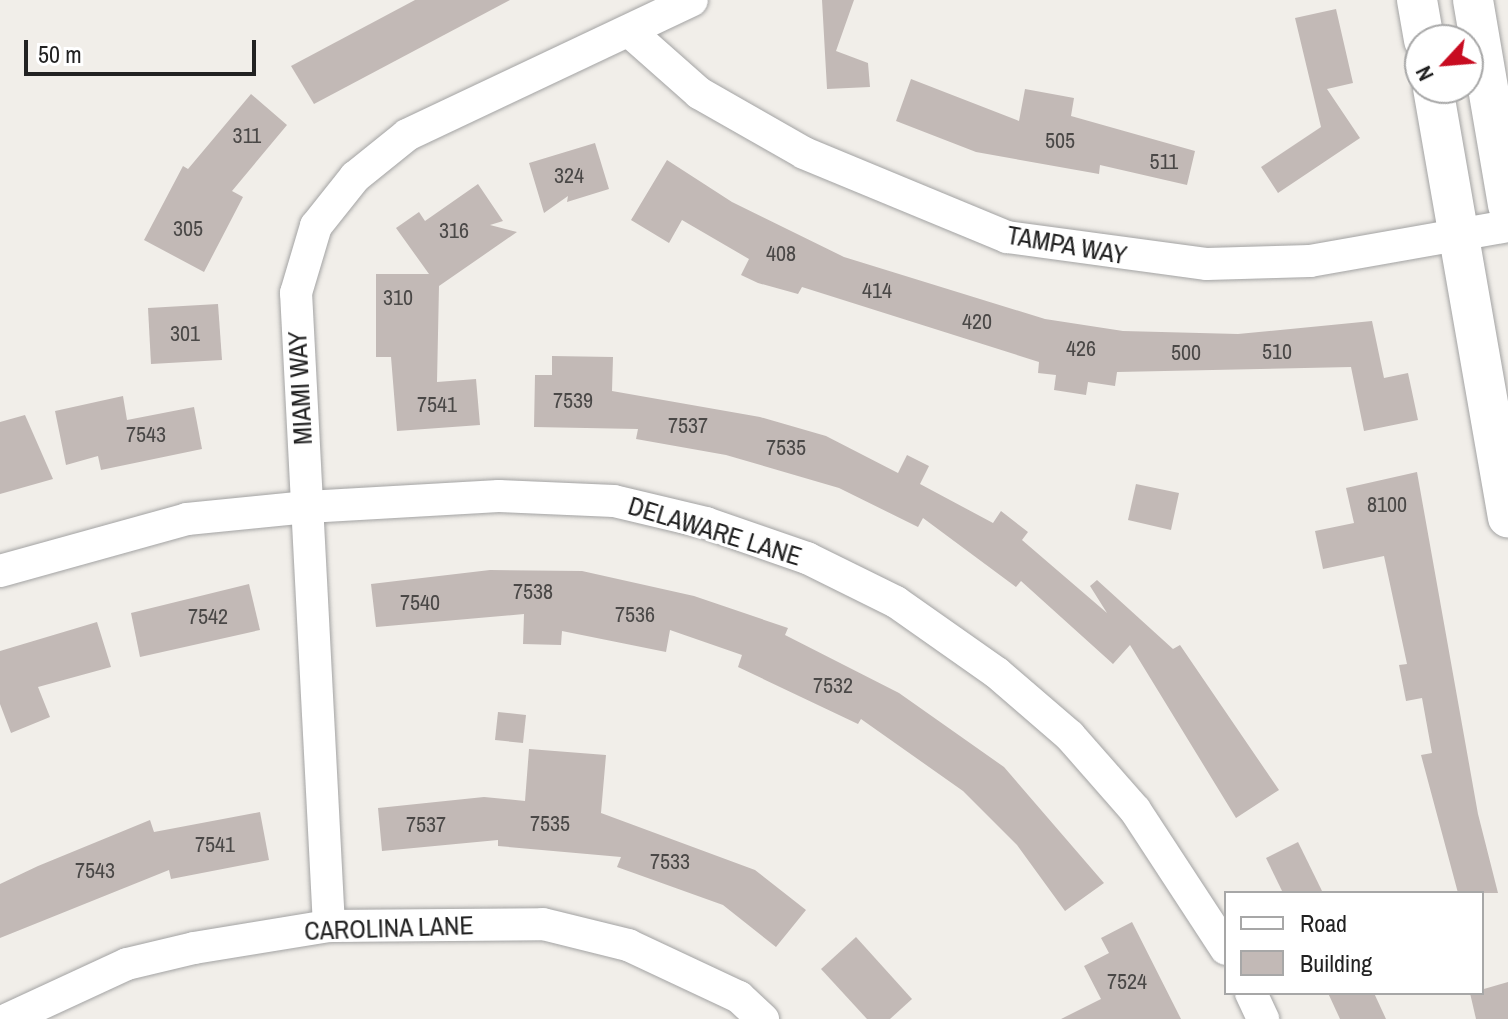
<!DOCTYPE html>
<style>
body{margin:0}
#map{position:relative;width:1508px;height:1019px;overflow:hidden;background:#f1eee9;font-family:"Archivo Narrow",sans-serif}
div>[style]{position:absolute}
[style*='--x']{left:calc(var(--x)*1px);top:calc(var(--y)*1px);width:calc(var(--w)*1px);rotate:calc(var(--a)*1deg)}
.building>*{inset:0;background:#c2b9b6}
.roads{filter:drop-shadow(0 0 2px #a3a3a3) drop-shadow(0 0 2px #a3a3a3)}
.minor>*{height:32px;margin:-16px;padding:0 16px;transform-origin:16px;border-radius:16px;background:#fff}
.tertiary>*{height:40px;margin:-20px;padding:0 20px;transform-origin:20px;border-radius:20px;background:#fff}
span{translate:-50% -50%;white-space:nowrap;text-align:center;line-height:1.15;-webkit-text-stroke:6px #fff;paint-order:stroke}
.number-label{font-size:22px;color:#4a4847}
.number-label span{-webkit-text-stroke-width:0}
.street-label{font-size:26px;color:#222}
.legend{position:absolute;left:1224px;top:891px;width:260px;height:104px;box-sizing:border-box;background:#fff;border:2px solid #a7a7a7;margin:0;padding:10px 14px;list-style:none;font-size:24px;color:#222}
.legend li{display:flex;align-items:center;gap:16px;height:40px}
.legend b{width:40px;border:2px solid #a7a7a7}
.north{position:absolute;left:1404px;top:24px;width:80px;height:80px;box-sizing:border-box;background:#fff;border:2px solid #a7a7a7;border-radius:50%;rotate:244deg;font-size:22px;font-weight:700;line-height:32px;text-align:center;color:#222}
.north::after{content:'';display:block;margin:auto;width:28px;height:36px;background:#c80c21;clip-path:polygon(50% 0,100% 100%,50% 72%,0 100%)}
.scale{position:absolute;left:24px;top:40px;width:232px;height:36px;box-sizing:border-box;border:4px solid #222;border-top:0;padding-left:10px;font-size:24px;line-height:28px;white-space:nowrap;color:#222;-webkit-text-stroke:6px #fff;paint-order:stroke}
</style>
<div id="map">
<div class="building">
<i style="clip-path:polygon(415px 0,510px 0,314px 104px,291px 66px)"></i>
<i style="clip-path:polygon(822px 0,854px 0,836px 51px,868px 63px,870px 87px,827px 89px)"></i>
<i style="clip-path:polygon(1336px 9px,1353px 83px,1327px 89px,1360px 138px,1278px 193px,1261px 167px,1321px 127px,1295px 18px)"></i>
<i style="clip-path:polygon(911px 79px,1019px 121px,1025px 89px,1074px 98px,1071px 116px,1195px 151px,1187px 185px,1100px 165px,1099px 174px,976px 152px,896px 121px)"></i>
<i style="clip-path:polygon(251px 94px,287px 125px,232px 191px,243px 197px,204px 272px,144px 240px,183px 166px,188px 169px)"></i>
<i style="clip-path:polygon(595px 143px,609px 189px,567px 202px,568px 196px,544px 213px,529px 163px)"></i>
<i style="clip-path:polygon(667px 160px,732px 202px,844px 257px,1045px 319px,1123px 331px,1238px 334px,1372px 321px,1384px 378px,1408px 373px,1418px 420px,1364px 431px,1351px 367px,1117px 372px,1115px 386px,1088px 382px,1086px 395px,1054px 390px,1056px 375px,1038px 373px,1039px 362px,802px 287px,798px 294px,758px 283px,741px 275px,749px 259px,682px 220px,669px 243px,631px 220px)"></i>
<i style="clip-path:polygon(478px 184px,503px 221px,490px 225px,517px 232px,439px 286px,437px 382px,476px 379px,480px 425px,397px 431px,391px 357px,376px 357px,376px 274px,429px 274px,396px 228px,419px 212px,425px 221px)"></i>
<i style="clip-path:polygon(218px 304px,222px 360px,151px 364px,148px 308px)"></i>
<i style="clip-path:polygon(552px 356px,613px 357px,612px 391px,760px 417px,826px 436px,898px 473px,907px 455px,929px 466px,920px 484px,993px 523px,1001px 511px,1028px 532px,1022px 540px,1107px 613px,1090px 586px,1097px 580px,1173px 649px,1180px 645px,1279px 790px,1236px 818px,1130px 645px,1113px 664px,1021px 581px,1016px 587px,923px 518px,918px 527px,839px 488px,726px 455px,636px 439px,638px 429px,534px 427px,535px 375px,552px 375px)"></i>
<i style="clip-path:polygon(123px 396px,127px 420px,194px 407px,202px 449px,101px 470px,98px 456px,66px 465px,55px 411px)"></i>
<i style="clip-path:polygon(25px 415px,53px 479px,0 494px,0 422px)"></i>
<i style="clip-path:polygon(1417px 472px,1478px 814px,1498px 893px,1458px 893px,1421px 755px,1432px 753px,1422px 698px,1406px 701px,1399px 665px,1407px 664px,1384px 556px,1323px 569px,1315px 531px,1354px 523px,1346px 488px)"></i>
<i style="clip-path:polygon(1136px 484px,1179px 493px,1171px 530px,1128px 520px)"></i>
<i style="clip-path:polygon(490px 570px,582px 571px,694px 596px,788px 628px,785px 635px,899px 693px,1004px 767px,1104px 883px,1065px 911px,1017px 845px,963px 791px,861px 719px,858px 724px,738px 667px,742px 655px,670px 630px,666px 652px,562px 631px,561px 645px,523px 644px,524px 614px,376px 627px,371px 584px)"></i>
<i style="clip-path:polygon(249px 584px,260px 630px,140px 657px,131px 613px)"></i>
<i style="clip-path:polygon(97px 622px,111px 667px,38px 687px,50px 717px,11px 733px,0 704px,0 651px)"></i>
<i style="clip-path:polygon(498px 712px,526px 715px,523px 743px,495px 740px)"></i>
<i style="clip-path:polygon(529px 749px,606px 755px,601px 813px,755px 870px,806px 910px,776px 947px,723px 905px,617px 867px,621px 857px,498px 846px,498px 840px,382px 851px,378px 808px,484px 797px,525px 801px)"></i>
<i style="clip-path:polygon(260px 812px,269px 860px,171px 879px,169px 870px,0 938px,0 884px,38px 866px,150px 820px,154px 832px)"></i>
<i style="clip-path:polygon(1298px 842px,1323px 893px,1283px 893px,1266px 858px)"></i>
<i style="clip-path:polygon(1132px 922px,1181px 1019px,1061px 1019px,1101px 999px,1084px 966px,1109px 953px,1101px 938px)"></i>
<i style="clip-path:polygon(856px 937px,912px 999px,890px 1019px,867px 1019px,821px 969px)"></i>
<i style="clip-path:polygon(1508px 982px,1508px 1019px,1476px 1019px,1470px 993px)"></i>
<i style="clip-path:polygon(1328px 993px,1374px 993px,1386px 1019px,1340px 1019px)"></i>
</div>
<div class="roads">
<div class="minor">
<i style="--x:629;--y:31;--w:94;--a:41.5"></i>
<i style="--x:699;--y:93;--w:121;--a:29.7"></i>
<i style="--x:804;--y:153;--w:220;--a:22.5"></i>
<i style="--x:1007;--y:237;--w:202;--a:7.7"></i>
<i style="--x:1207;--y:264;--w:103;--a:-1.7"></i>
<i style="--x:1310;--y:261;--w:201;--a:-10"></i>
<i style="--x:0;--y:571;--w:194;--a:-15.5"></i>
<i style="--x:187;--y:519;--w:121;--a:-5.7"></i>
<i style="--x:307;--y:507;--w:192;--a:-3.3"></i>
<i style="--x:499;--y:496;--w:115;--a:2.5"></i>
<i style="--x:614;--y:501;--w:95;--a:13.4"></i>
<i style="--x:706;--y:523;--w:107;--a:19.1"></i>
<i style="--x:807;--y:558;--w:99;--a:26.3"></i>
<i style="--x:896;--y:602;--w:123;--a:35.1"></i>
<i style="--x:997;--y:673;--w:96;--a:40.8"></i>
<i style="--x:1070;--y:736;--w:98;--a:48.7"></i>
<i style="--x:1135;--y:810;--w:166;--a:56.8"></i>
<i style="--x:329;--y:926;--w:634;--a:-92.98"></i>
<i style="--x:296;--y:293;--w:70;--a:-73.4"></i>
<i style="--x:316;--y:226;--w:63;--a:-51.5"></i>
<i style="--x:355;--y:177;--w:67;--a:-38.9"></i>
<i style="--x:407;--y:135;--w:315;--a:-25.3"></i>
<i style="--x:1251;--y:993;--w:29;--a:65"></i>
<i style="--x:8;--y:1019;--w:131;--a:-24.8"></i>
<i style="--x:127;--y:964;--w:69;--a:-13.4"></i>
<i style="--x:194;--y:948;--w:137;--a:-9.3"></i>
<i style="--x:329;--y:926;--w:214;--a:-0.5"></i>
<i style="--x:543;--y:924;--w:88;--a:13.9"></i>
<i style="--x:628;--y:945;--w:123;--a:25.1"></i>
<i style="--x:739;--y:997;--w:33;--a:43"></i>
</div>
<div class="tertiary">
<i style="--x:1417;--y:0;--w:41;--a:80.1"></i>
<i style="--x:1473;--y:0;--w:208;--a:80.3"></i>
<i style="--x:1433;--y:88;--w:436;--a:80.1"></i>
</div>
</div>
<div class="number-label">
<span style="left:247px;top:136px">311</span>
<span style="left:1060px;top:141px">505</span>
<span style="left:1164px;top:162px">511</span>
<span style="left:569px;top:176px">324</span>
<span style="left:188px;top:229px">305</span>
<span style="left:454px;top:231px">316</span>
<span style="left:781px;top:254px">408</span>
<span style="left:877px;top:291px">414</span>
<span style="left:398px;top:298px">310</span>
<span style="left:977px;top:322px">420</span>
<span style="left:185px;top:334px">301</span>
<span style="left:1081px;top:349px">426</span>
<span style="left:1277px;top:352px">510</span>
<span style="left:1186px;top:353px">500</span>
<span style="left:573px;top:401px">7539</span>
<span style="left:437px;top:405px">7541</span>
<span style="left:688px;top:426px">7537</span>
<span style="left:146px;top:435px">7543</span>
<span style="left:786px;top:448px">7535</span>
<span style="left:1387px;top:505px">8100</span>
<span style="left:533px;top:592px">7538</span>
<span style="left:420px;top:603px">7540</span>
<span style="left:635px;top:615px">7536</span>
<span style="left:208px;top:617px">7542</span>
<span style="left:833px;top:686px">7532</span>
<span style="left:550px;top:824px">7535</span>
<span style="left:426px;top:825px">7537</span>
<span style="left:215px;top:845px">7541</span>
<span style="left:670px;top:862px">7533</span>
<span style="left:95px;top:871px">7543</span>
<span style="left:1127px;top:982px">7524</span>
</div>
<div class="street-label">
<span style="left:1067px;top:245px;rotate:10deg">TAMPA WAY</span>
<span style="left:300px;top:388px;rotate:-93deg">MIAMI WAY</span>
<span style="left:715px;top:531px;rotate:17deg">DELAWARE LANE</span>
<span style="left:389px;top:928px;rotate:-2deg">CAROLINA LANE</span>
</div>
<ul class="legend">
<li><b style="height:10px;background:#fff"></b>Road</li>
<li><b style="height:22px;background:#c2b9b6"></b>Building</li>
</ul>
<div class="north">N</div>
<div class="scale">50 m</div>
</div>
